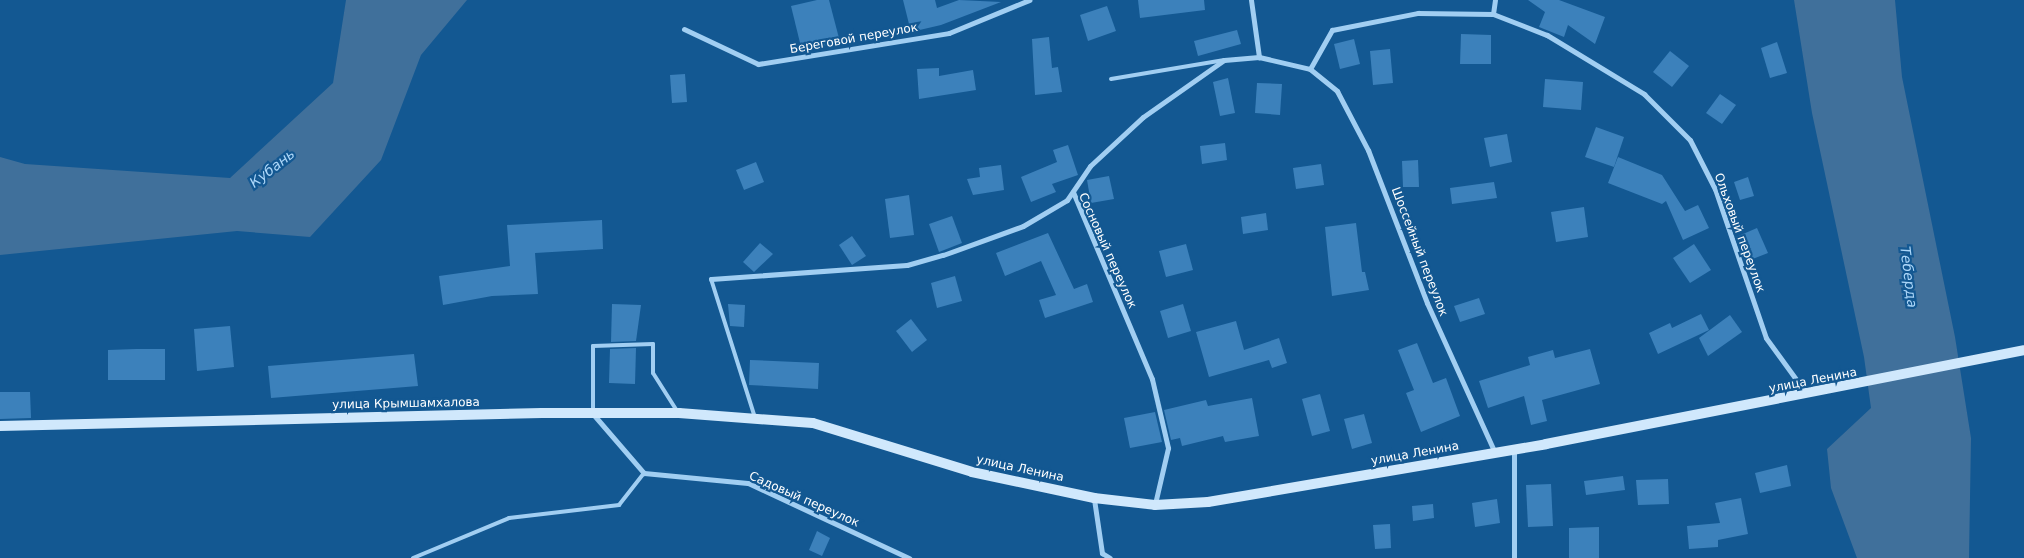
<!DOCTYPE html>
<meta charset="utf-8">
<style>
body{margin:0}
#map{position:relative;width:2024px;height:558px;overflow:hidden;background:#135892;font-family:"DejaVu Sans",sans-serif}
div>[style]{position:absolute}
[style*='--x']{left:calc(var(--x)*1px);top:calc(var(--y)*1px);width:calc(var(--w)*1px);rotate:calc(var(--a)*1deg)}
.water>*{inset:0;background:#40709b}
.building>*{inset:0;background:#3c81bb}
.lane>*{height:4px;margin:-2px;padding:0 2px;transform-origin:2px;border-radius:2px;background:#a1cef2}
.street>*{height:5px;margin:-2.5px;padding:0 2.5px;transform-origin:2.5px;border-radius:2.5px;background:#a1cef2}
.secondary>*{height:10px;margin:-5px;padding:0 5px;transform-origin:5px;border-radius:5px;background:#d0e8fc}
span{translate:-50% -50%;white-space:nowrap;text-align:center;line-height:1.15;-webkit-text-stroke:4.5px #135892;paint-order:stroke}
.street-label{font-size:12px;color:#fff}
.water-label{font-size:14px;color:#add7f9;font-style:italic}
</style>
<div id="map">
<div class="water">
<i style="clip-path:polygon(346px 0,467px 0,421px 55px,381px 160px,310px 237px,237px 231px,0 255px,0 157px,25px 164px,230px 178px,333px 83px)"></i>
<i style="clip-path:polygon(1794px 0,1895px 0,1902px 77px,1955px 337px,1971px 438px,1969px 558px,1857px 558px,1831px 488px,1827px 449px,1871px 408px,1864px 357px,1812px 113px)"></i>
</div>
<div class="building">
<i style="clip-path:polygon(817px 0,829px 0,840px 42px,802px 51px,791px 6px)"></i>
<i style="clip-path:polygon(903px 0,935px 0,937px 8px,959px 0,1001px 2px,941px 25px,911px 32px)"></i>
<i style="clip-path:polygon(1138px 0,1204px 0,1205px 10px,1140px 18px)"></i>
<i style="clip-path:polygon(1528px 0,1559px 0,1605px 17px,1595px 44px,1568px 25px,1564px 37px,1539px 27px,1545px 12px)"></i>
<i style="clip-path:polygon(1107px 6px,1116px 31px,1088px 41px,1080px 15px)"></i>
<i style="clip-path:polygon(1237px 30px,1241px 44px,1198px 56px,1194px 41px)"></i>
<i style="clip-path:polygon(1461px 34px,1491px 35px,1491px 64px,1460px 64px)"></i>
<i style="clip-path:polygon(1049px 37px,1052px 68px,1058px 67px,1062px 92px,1035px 95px,1032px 39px)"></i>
<i style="clip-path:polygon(1354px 39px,1360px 64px,1340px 69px,1334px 44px)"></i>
<i style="clip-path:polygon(1777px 42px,1787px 73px,1770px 78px,1761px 48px)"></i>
<i style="clip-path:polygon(1390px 49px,1393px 83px,1373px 85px,1370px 51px)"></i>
<i style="clip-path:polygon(1670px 51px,1689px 66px,1672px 87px,1653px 72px)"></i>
<i style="clip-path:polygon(939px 68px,939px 76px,973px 70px,976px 90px,919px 99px,917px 69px)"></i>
<i style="clip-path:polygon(685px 74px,687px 102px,672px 103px,670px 75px)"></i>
<i style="clip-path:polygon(1228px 78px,1235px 113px,1220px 116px,1213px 82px)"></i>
<i style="clip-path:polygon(1545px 79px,1583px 82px,1581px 110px,1543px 107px)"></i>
<i style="clip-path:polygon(1257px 83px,1282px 84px,1280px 115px,1255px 113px)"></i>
<i style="clip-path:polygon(1720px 94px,1736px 105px,1722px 124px,1706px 113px)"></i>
<i style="clip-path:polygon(1596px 127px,1624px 137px,1614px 167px,1585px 157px)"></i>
<i style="clip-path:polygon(1507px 134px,1512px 162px,1490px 167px,1484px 138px)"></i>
<i style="clip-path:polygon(1225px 143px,1227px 160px,1202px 164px,1200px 146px)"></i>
<i style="clip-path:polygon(1068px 145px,1078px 175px,1052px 184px,1056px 192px,1031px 202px,1021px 177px,1057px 162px,1053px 150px)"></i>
<i style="clip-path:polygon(1618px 157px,1662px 175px,1685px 211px,1698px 205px,1709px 228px,1683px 240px,1666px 201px,1662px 204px,1608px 183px)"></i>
<i style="clip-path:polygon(1418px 160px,1419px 187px,1403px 187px,1402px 161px)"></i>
<i style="clip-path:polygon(756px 162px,764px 182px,744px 190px,736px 170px)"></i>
<i style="clip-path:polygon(1321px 164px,1324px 185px,1296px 189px,1293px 168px)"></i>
<i style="clip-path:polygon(1001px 165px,1004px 190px,973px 195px,967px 179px,980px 177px,979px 168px)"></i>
<i style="clip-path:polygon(1109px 176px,1114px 199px,1091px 203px,1087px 180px)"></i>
<i style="clip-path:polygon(1748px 177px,1754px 196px,1740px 200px,1734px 182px)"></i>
<i style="clip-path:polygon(1494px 182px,1497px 198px,1452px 204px,1450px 188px)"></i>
<i style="clip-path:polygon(909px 195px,914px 235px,890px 238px,885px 199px)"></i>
<i style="clip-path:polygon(1584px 207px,1588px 237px,1556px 242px,1551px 212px)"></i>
<i style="clip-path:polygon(1266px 213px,1268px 230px,1243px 234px,1241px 217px)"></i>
<i style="clip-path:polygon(952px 216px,962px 243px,939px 252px,929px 224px)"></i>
<i style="clip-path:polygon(602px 220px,603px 249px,535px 253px,538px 294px,492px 296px,443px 305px,439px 276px,510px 266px,507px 225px)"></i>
<i style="clip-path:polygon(1356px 223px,1362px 272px,1365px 272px,1369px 290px,1332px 296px,1325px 227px)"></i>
<i style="clip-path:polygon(1757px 228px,1768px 253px,1745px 262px,1736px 237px)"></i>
<i style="clip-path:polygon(1048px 233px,1074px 289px,1087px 284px,1093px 302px,1045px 318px,1039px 300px,1056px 295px,1041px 261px,1005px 276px,996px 253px)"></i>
<i style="clip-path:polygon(852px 236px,866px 256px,852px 265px,839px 245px)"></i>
<i style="clip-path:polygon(760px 243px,773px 254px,754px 272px,743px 262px)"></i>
<i style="clip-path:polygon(1186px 244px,1193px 270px,1166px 277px,1159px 251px)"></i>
<i style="clip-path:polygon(1694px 244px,1711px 270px,1690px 283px,1673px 258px)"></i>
<i style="clip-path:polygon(955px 276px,962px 301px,937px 308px,931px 283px)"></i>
<i style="clip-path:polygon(1479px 298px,1485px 314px,1460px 322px,1454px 306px)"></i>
<i style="clip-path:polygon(612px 304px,641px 305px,636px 341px,611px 342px)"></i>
<i style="clip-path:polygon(728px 304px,745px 305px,744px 327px,730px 326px)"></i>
<i style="clip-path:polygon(1183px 304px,1191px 331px,1168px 338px,1160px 311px)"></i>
<i style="clip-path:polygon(1701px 314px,1709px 330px,1658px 354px,1649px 333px,1670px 323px,1672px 328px)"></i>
<i style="clip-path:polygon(1730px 315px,1742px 332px,1708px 356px,1699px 338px)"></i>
<i style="clip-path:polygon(911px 319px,927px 340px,912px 352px,896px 331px)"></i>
<i style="clip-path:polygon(1236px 321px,1244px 350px,1279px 338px,1287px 363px,1272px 368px,1269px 360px,1209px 377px,1196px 332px)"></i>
<i style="clip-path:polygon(230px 326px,234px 367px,197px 371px,194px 329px)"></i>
<i style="clip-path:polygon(1417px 343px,1433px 383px,1446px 378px,1460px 416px,1421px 432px,1406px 393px,1414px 390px,1398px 350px)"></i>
<i style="clip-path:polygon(636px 348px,635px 384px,609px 383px,610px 349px)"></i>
<i style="clip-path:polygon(136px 349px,165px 349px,165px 380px,108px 380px,108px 350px)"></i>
<i style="clip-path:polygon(1590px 349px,1600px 384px,1542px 400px,1547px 421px,1531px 425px,1524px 396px,1488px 408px,1479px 381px,1530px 365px,1528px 357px,1553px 350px,1555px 358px)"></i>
<i style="clip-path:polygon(414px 354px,418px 386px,271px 398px,268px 366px)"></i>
<i style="clip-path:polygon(750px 360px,819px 363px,818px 389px,749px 385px)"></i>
<i style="clip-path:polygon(0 392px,30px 392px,31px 418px,0 419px)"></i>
<i style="clip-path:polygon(1320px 394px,1330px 431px,1312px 436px,1302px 399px)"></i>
<i style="clip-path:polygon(1252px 398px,1259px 436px,1225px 442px,1223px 436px,1182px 446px,1180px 438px,1171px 440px,1164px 410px,1206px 400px,1208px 406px)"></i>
<i style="clip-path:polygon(1155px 412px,1162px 442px,1130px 448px,1124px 418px)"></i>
<i style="clip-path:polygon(1364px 414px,1372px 443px,1352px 449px,1344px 419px)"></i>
<i style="clip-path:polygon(1787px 465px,1791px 486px,1760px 493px,1755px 473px)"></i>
<i style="clip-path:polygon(1623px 476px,1625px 490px,1586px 495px,1584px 481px)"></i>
<i style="clip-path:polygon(1668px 479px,1669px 504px,1638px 505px,1636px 480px)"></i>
<i style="clip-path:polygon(1551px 484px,1553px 526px,1528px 527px,1526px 485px)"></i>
<i style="clip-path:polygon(1741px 498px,1748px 534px,1718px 540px,1718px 547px,1689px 549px,1687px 526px,1720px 523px,1715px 503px)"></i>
<i style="clip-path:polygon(1497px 499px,1500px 523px,1475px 527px,1472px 503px)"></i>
<i style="clip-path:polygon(1433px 504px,1434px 518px,1413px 521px,1412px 506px)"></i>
<i style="clip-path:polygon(1390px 524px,1391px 548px,1375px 549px,1373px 525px)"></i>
<i style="clip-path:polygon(1599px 527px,1599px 558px,1569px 558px,1569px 528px)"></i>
<i style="clip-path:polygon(817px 531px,830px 538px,822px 556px,809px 550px)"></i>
</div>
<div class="lane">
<i style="--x:1111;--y:79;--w:115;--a:-9.5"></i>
<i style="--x:711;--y:279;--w:146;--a:72.4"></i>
<i style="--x:593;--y:412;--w:66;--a:-90"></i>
<i style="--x:593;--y:346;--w:60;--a:-1.9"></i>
<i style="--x:653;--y:344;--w:29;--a:90"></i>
<i style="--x:653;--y:373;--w:45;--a:57.7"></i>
<i style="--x:413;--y:558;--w:104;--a:-22.6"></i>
<i style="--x:509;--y:518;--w:111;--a:-6.7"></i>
<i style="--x:619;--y:505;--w:41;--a:-52"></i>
</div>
<div class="street">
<i style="--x:1251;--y:0;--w:58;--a:82"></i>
<i style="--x:1493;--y:14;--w:14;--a:-82"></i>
<i style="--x:684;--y:29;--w:82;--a:25.3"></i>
<i style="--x:758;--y:64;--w:193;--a:-9.2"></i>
<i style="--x:949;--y:33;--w:87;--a:-22.4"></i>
<i style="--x:1310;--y:69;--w:35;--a:39"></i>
<i style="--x:1337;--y:91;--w:67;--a:62.3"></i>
<i style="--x:1368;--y:150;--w:164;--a:68.9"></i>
<i style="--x:1427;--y:303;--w:165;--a:65.6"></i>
<i style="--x:1073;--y:192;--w:203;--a:67.1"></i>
<i style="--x:1152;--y:379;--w:71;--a:76.9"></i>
<i style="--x:1168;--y:448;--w:57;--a:103.1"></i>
<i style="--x:711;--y:279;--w:196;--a:-4.1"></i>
<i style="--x:907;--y:265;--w:37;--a:-16"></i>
<i style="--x:943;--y:255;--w:85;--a:-19.9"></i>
<i style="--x:1023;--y:226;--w:51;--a:-30.6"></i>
<i style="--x:1067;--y:200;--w:41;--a:-55.9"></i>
<i style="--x:1090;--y:166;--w:72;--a:-42.8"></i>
<i style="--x:1143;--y:117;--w:99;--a:-35.1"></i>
<i style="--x:1224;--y:60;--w:35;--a:-5"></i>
<i style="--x:1259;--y:57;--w:52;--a:13.2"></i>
<i style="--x:1310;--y:69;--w:45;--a:-60.6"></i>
<i style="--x:1332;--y:30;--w:88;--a:-11.2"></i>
<i style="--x:1418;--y:13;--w:75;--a:0.8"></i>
<i style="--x:1493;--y:14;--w:58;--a:21.3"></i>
<i style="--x:1547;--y:35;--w:114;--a:31.3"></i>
<i style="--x:1644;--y:94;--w:65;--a:45"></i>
<i style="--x:1690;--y:140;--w:55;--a:63"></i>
<i style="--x:1715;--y:189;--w:157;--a:71.1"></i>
<i style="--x:1766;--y:338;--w:68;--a:54"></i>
<i style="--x:593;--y:414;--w:78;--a:49.2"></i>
<i style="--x:644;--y:473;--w:104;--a:5.5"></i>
<i style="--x:748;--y:483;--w:178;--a:25"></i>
<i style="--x:1514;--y:449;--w:109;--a:90"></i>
<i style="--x:1094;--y:499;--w:55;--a:81.6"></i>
<i style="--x:1102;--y:553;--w:9;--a:32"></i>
</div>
<div class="secondary">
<i style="--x:0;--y:426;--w:542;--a:-1.37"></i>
<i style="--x:542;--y:413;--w:137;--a:0"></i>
<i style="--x:679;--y:413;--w:134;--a:4.3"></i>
<i style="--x:813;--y:423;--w:166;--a:17.1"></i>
<i style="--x:972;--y:472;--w:125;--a:12"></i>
<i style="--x:1094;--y:498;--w:61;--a:6.5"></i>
<i style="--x:1155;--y:505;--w:53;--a:-3.2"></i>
<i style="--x:1208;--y:502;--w:343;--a:-9.7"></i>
<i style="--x:1546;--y:444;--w:487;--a:-11.1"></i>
</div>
<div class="street-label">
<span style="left:854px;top:39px;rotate:-10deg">Береговой переулок</span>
<span style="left:1739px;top:233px;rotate:70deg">Ольховый переулок</span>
<span style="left:1107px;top:251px;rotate:66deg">Сосновый переулок</span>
<span style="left:1419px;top:252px;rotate:69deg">Шоссейный переулок</span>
<span style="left:1813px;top:381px;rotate:-11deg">улица Ленина</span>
<span style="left:406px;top:404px;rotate:-1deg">улица Крымшамхалова</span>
<span style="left:1415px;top:454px;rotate:-10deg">улица Ленина</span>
<span style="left:1020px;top:469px;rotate:12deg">улица Ленина</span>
<span style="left:804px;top:500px;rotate:24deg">Садовый переулок</span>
</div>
<div class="water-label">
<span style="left:272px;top:168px;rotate:-38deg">Кубань</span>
<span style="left:1909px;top:277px;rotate:83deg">Теберда</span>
</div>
</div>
